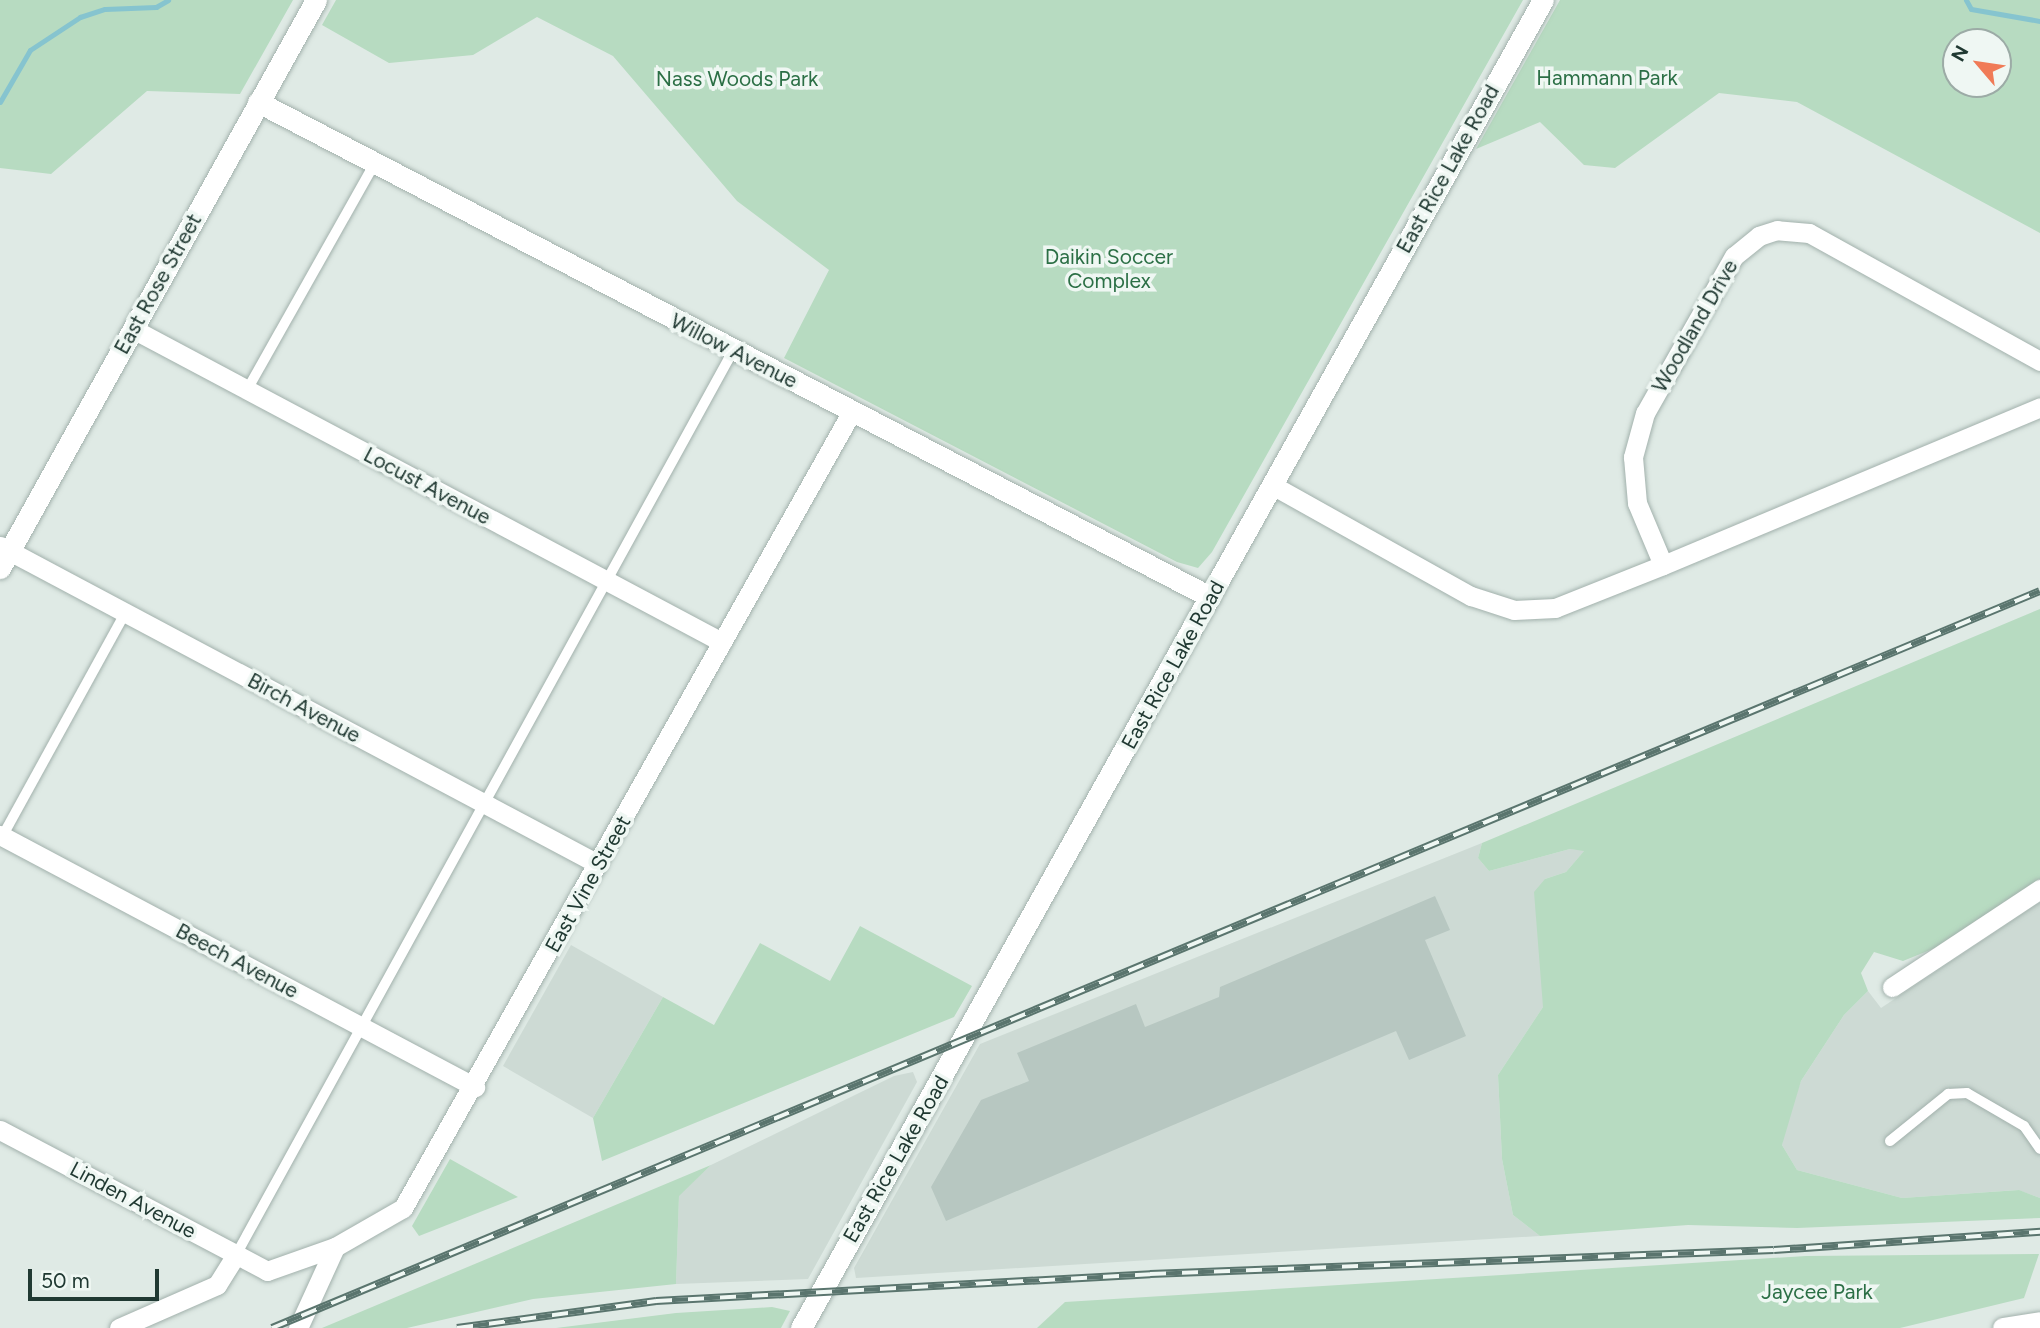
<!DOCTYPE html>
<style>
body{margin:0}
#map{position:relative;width:2040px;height:1328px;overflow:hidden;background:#dfeae5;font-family:Figtree,sans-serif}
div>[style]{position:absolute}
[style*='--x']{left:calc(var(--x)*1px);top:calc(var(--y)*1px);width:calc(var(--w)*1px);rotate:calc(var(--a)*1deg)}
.built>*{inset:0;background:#cddad4}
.green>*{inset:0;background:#b7dbc1}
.stream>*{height:5px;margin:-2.5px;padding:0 2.5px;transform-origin:2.5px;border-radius:2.5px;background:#86c4cf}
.building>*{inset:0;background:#b7c7c1}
.roads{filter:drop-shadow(0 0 2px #a2b1ac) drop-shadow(0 0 2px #a2b1ac)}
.lane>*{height:10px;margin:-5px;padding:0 5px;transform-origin:5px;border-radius:5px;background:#fff}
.street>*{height:19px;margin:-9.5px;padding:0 9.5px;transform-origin:9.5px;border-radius:9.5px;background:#fff}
.secondary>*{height:21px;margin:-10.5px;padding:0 10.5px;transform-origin:10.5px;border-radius:10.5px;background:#fff}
.rail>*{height:8px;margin-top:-4px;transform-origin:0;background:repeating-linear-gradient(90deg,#eff7f3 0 16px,#5a756e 0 32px);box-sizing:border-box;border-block:2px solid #5a756e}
span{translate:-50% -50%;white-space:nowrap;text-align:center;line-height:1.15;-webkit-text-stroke:7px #eff7f3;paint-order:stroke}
.park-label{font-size:21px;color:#2b6f45}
.street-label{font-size:21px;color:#203932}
.north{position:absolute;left:1942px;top:28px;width:70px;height:70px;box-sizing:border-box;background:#eff7f3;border:2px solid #9caba6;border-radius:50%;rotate:299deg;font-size:19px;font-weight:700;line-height:28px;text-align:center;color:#203932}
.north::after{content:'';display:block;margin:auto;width:24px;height:32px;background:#f07b57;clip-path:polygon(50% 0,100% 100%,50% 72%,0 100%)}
.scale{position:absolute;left:28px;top:1269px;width:131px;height:32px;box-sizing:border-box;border:4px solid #203932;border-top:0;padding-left:9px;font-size:21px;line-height:24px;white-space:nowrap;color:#203932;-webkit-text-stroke:5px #eff7f3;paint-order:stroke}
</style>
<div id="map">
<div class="built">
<i style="clip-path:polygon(1482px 843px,1478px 858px,1489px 871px,1570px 849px,1585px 850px,1566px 872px,1545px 879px,1543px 1007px,1498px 1075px,1502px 1159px,1513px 1215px,1540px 1236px,856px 1278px,854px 1268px,980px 1044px)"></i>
<i style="clip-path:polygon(2040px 902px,2040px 1198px,2018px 1190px,1902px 1198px,1797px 1170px,1782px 1145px,1785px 1123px,1801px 1081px,1844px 1015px,1868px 991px,1881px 1008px)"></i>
<i style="clip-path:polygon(571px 945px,663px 997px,593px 1118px,503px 1066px)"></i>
<i style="clip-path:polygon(913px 1072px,917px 1082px,808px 1279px,676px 1284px,679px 1195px,711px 1165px,894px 1076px)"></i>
</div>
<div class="green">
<i style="clip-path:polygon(0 0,293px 0,240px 94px,147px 91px,51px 174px,0 168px)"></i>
<i style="clip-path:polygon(336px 0,1523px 0,1212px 552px,1198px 568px,1177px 562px,784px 358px,829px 270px,737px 201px,613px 56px,537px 17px,473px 55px,389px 63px,322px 25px)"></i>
<i style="clip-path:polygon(evenodd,1560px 0,2040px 0,2040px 233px,1797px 102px,1719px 93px,1615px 168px,1584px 165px,1540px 122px,1476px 149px,1560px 0,1956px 42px,1998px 42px,1998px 84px,1956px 84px,1956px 42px)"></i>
<i style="clip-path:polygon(2040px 609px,2040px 879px,1935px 948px,1903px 961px,1874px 952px,1861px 973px,1868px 991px,1844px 1015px,1801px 1081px,1782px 1145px,1797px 1170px,1902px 1198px,2019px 1190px,2040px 1198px,2040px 1218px,1797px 1228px,1688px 1225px,1540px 1236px,1513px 1215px,1502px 1159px,1498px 1075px,1543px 1007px,1534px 892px,1545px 879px,1566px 872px,1584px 851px,1570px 849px,1489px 871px,1478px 858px,1482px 843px)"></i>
<i style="clip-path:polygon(860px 926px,972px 986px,954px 1017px,602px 1161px,593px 1118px,663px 997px,714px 1025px,760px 943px,830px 981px)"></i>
<i style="clip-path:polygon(450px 1159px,518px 1197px,419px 1236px,412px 1226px)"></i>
<i style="clip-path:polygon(711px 1165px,679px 1196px,676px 1284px,533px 1299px,407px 1328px,322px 1328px)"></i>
<i style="clip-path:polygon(2039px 1254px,2024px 1298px,1900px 1328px,1037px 1328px,1065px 1302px,1806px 1256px)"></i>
<i style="clip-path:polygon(772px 1307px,790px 1311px,781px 1328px,556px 1328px,676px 1313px)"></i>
</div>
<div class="stream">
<i style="--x:1966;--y:0;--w:10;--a:61"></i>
<i style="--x:1971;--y:9;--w:70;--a:9.9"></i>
<i style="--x:0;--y:102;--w:60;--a:-60"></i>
<i style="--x:30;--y:50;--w:60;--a:-33.4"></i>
<i style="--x:80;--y:17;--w:26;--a:-18"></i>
<i style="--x:105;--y:9;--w:51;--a:-2.2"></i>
<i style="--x:156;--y:7;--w:14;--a:-30"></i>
</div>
<div class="building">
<i style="clip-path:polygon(1435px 896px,1450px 930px,1425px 940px,1466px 1036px,1409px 1060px,1396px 1031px,946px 1221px,931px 1187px,981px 1100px,1029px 1081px,1017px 1053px,1136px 1004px,1145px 1027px,1219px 997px,1220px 987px)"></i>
</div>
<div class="roads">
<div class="lane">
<i style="--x:247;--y:390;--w:261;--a:-60.6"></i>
<i style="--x:2;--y:837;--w:256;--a:-61.2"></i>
<i style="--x:1890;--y:1141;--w:75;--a:-39"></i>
<i style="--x:1948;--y:1094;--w:19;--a:-3"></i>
<i style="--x:1967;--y:1093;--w:66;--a:30.1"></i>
<i style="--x:2024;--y:1126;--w:28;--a:55"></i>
<i style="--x:236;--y:1255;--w:1032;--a:-61.2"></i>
</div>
<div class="street">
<i style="--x:133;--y:329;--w:667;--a:27.99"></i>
<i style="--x:2040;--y:361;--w:264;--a:-151"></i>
<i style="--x:1809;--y:233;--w:32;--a:-175"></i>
<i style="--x:1777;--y:230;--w:19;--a:162"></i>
<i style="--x:1759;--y:236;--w:32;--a:141"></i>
<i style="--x:1734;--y:256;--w:180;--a:119.5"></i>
<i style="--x:1645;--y:413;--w:46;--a:105.3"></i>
<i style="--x:1633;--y:457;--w:46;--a:85"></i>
<i style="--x:1637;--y:503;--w:67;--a:67.2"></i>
<i style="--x:1663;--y:565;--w:409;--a:-22.7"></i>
<i style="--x:1272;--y:485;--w:228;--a:29.2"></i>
<i style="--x:1471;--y:596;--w:45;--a:18"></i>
<i style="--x:1514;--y:610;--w:41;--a:-2.8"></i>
<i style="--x:1555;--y:608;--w:116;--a:-21.7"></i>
<i style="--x:0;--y:546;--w:677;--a:28"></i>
<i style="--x:0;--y:835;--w:538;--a:27.95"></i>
<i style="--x:1892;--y:987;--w:178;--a:-33.5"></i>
<i style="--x:0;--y:1130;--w:302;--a:27.8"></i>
<i style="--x:267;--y:1271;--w:72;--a:-19.4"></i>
<i style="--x:119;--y:1328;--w:107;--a:-23.7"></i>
<i style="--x:217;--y:1285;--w:36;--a:-58"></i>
<i style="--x:298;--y:1328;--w:89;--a:-65.4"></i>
<i style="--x:335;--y:1247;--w:78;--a:-29.8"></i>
<i style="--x:403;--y:1208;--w:913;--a:-60.6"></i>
</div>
<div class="secondary">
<i style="--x:258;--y:102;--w:1073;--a:27.47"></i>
<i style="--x:0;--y:568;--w:650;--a:-60.91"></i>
<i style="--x:801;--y:1328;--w:1521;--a:-60.81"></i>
<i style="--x:2003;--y:1328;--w:37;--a:-9"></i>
</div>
</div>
<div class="rail">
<i style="--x:272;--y:1328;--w:1915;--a:-22.63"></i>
<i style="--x:457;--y:1328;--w:201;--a:-7.7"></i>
<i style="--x:656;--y:1301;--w:495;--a:-3.1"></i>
<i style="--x:1150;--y:1274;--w:624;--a:-2.2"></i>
<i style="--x:1774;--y:1250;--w:267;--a:-3.9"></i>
</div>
<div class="park-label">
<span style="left:1607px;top:78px">Hammann Park</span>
<span style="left:737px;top:79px">Nass Woods Park</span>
<span style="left:1109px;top:269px">Daikin Soccer<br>Complex</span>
<span style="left:1817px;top:1292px">Jaycee Park</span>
</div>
<div class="street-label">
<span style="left:1448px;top:169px;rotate:-61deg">East Rice Lake Road</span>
<span style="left:158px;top:284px;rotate:-61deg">East Rose Street</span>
<span style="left:1695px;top:326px;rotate:-60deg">Woodland Drive</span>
<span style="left:734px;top:351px;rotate:27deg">Willow Avenue</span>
<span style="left:427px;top:486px;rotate:28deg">Locust Avenue</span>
<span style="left:1173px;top:665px;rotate:-61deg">East Rice Lake Road</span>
<span style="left:304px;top:708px;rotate:28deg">Birch Avenue</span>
<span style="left:588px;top:884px;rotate:-61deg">East Vine Street</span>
<span style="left:237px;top:961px;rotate:28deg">Beech Avenue</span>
<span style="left:896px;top:1159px;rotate:-60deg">East Rice Lake Road</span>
<span style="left:133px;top:1200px;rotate:28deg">Linden Avenue</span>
</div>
<div class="north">N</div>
<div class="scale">50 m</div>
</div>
